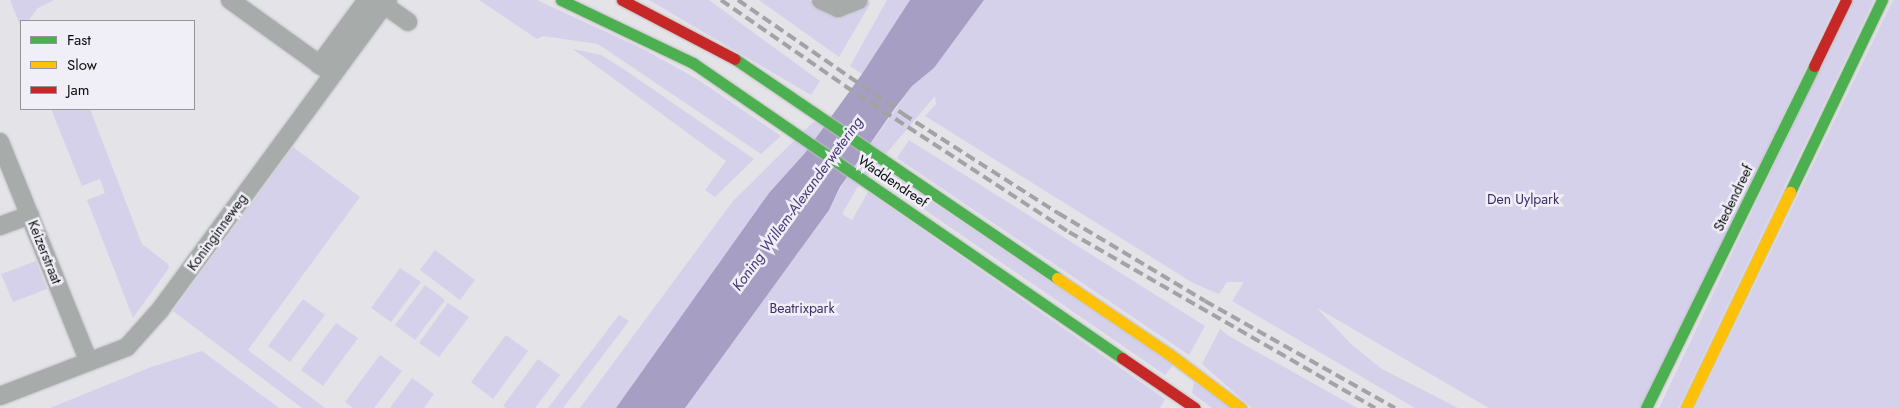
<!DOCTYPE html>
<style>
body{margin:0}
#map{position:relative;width:1899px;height:408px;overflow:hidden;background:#e3e3e8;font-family:Jost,sans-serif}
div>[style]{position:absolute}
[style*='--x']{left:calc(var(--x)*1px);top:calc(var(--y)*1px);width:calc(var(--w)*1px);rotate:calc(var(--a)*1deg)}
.green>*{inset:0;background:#d6d1eb}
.water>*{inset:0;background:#a69fc3}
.roads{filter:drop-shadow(0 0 1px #bdbdc0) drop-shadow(0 0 1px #bdbdc0)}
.street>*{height:18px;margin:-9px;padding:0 9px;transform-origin:9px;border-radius:9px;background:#a7acab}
.fast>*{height:11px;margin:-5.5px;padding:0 5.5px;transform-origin:5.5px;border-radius:5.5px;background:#4caf50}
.slow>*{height:11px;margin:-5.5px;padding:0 5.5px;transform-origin:5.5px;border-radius:5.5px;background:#ffc107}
.jam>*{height:11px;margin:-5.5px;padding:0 5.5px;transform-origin:5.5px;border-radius:5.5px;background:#c62828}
.rail>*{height:4px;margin-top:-2px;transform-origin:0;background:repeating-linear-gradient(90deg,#a1a3a4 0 10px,transparent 0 15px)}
span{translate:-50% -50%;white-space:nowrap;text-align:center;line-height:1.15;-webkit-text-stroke:5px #f0eef7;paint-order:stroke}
.street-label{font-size:14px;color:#0d0d10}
.park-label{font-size:14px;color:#3e2c6a}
.water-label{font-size:15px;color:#4a3978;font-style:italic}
.legend{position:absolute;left:20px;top:20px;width:175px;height:90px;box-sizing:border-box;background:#f0eef7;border:1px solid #95949b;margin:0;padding:6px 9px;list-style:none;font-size:15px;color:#0d0d10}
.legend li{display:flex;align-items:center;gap:10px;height:25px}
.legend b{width:25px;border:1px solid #95949b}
</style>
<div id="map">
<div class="green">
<i style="clip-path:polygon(10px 0,54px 0,38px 8px,28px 21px,21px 21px,20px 25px)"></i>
<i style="clip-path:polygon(479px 0,537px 0,645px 50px,697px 79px,781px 136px,761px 154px,598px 44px,543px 36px,537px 39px)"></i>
<i style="clip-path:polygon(649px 0,709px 0,820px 81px,811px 95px)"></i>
<i style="clip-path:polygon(759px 0,809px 0,825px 11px,837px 15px,849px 15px,869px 0,870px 4px,839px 57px)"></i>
<i style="clip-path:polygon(887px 0,910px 0,862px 74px,850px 66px)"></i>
<i style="clip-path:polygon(984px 0,1838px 0,1644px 408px,1489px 408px,1317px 308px,1352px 345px,1382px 369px,1458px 408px,1415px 408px,1232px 301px,1244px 282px,1227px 282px,1219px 294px,1193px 283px,925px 116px,936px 104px,935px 96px,857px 188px,842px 214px,852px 220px,868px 192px,1165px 399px,1160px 408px,580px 408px,733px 201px,811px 124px,832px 114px,818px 134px,831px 206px,845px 180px,912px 86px,934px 68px)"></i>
<i style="clip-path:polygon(1852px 0,1874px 0,1678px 408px,1659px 408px)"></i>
<i style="clip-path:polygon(1893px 0,1899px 0,1899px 408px,1695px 408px)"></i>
<i style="clip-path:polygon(573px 49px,601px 55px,622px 68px,754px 159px,715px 197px,705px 190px,726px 161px)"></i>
<i style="clip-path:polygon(51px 109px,90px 109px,142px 244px,168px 264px,169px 268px,133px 318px,87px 200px,105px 193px,100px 179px,82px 186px)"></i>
<i style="clip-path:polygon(909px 140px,1205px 326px,1189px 355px,897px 158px)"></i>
<i style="clip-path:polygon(293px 147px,360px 197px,248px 350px,325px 408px,302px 408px,173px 311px)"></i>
<i style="clip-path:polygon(901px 181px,1173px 365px,1165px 375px,893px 188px)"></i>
<i style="clip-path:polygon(435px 250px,475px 280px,460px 300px,420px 270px)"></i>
<i style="clip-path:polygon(36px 261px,47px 289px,13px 302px,1px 274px)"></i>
<i style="clip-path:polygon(400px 268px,421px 282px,391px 322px,371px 308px)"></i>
<i style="clip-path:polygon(425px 285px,445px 300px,415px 340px,395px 325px)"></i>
<i style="clip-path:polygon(303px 299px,325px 315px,290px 362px,268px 346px)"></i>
<i style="clip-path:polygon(448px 303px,469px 317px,439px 357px,419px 343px)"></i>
<i style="clip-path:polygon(619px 315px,629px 321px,563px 408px,548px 408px)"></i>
<i style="clip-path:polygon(336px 323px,358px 338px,323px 386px,301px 370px)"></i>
<i style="clip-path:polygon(1220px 329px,1229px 336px,1357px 408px,1252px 408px,1202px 364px)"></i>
<i style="clip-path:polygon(506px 335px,528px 351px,493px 399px,471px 382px)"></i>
<i style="clip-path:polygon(202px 351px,279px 408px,50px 408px,151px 367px)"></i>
<i style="clip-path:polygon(380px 355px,402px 371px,374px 408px,353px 408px,345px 402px)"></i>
<i style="clip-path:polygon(538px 359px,560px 375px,535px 408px,506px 408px,503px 406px)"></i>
<i style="clip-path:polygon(412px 378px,434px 394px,424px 408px,390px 408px)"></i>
<i style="clip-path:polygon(1194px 382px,1231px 408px,1212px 408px,1192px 393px)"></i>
</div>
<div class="water">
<i style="clip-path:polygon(910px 0,984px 0,934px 68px,912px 86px,895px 108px,840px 187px,829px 210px,685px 408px,616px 408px,769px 193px,805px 153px,862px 74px)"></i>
</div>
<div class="roads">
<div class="street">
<i style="--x:230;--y:0;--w:127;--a:35.7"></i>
<i style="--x:377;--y:0;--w:38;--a:35"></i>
<i style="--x:821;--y:0;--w:19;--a:25"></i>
<i style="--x:838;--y:8;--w:22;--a:-21"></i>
<i style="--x:319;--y:65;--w:81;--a:-53.6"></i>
<i style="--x:0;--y:142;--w:237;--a:68"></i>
<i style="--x:0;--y:226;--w:32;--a:-20"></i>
<i style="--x:0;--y:396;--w:136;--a:-21.1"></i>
<i style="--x:127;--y:347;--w:50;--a:-48.3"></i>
<i style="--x:160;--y:310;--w:385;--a:-53.7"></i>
</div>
<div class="fast">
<i style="--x:561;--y:0;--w:146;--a:25.5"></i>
<i style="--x:693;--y:63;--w:521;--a:34.51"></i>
<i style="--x:735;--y:59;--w:389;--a:34.2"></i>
<i style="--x:1790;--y:192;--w:213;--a:-64.4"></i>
<i style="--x:1646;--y:408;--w:381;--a:-63.8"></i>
</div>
<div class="slow">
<i style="--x:1057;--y:278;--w:135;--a:34.2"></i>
<i style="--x:1169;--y:354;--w:90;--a:36.9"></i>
<i style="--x:1686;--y:408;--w:240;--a:-64.3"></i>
</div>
<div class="jam">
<i style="--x:622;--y:0;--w:127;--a:27.6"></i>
<i style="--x:1814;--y:66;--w:73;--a:-64.1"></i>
<i style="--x:1122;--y:358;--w:88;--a:34.4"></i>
</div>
</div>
<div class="rail">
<i style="--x:721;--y:0;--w:151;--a:34.7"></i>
<i style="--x:845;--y:86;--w:267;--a:33.1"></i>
<i style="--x:1069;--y:232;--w:353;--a:29.9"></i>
<i style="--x:738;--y:0;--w:201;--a:34.6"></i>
<i style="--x:903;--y:114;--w:184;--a:32.6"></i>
<i style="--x:1058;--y:213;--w:171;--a:30.9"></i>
<i style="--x:1205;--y:301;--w:218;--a:29.4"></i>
</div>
<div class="street-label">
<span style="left:893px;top:181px;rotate:34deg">Waddendreef</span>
<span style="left:1733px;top:198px;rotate:-64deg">Stedendreef</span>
<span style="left:217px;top:232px;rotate:-54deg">Koninginneweg</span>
<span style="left:45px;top:252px;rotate:68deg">Keizerstraat</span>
</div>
<div class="park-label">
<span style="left:1523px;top:199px">Den Uylpark</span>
<span style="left:802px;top:308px">Beatrixpark</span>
</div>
<div class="water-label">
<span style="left:798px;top:204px;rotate:-54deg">Koning Willem-Alexanderwetering</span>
</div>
<ul class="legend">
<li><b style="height:6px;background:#4caf50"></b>Fast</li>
<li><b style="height:6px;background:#ffc107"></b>Slow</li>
<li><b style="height:6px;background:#c62828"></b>Jam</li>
</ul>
</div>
